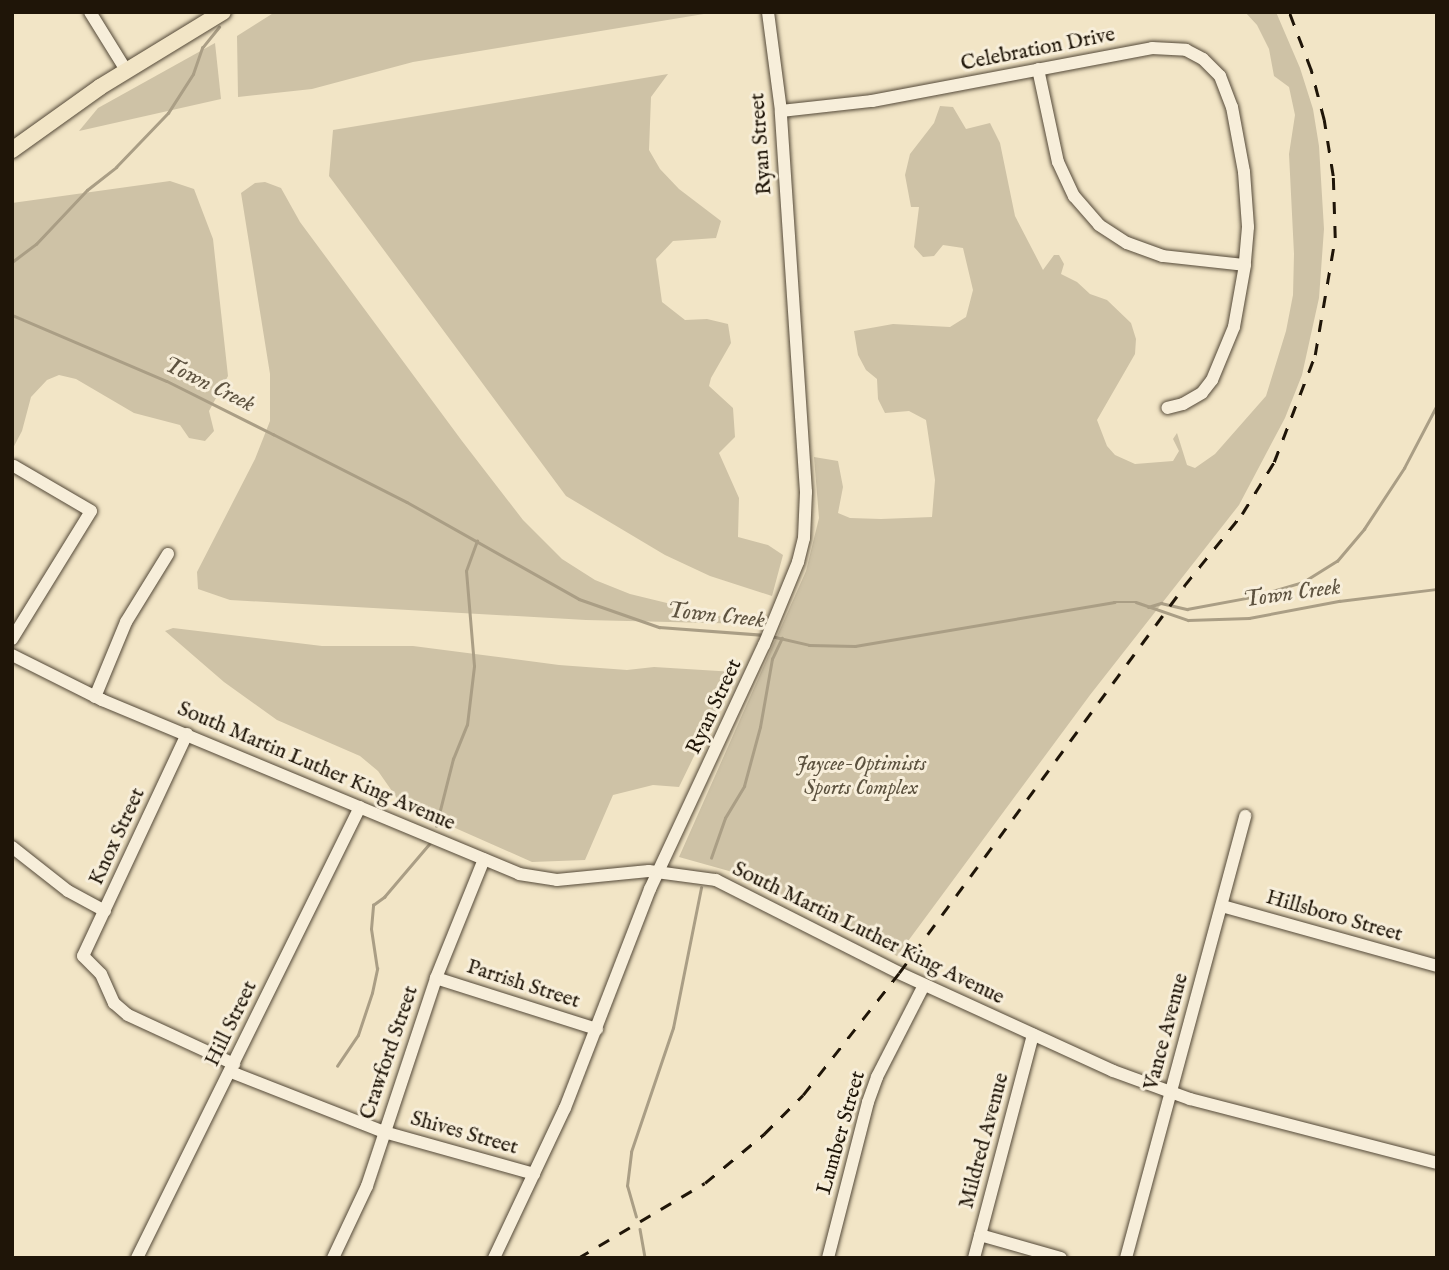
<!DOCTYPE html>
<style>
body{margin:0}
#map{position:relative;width:1449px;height:1270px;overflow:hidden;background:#f2e5c6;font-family:"IM FELL English",serif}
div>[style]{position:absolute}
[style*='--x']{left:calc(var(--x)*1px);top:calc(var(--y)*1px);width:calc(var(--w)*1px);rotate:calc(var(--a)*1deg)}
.green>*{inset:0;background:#cec2a6}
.stream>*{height:2.5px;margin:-1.25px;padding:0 1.25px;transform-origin:1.25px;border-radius:1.25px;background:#aa9e85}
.roads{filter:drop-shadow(0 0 2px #544938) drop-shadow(0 0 2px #544938)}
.minor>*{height:12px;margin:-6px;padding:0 6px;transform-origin:6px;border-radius:6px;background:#f7eeda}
.major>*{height:16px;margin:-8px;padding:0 8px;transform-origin:8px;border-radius:8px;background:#f2e5c6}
.rail>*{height:2.5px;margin-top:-1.25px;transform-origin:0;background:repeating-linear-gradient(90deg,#1f1508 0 12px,transparent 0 24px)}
span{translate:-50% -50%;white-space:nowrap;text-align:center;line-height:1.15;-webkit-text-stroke:6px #f7eeda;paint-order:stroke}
.street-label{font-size:21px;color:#1f1508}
.park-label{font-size:21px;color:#5c523f;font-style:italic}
.water-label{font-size:23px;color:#5e5340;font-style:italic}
.frame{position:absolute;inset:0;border:14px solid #1f1508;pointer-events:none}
</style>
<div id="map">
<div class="green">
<i style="clip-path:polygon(275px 12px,716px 12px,413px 62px,312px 89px,238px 97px,237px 36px)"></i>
<i style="clip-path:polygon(1245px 12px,1276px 12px,1300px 68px,1313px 109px,1319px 146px,1324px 229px,1319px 298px,1302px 375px,1285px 418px,1239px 505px,1090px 695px,897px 956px,729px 871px,679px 857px,806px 571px,819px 518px,814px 457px,838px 461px,843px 487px,838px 513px,850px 518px,881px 519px,932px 517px,935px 480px,926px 420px,909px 411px,885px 413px,878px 399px,877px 379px,866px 370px,858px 355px,854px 331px,893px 324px,950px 327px,966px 317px,973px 290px,963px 248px,943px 245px,934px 256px,923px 257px,914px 247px,919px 207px,911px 207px,905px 175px,910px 154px,934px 123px,940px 106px,953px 107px,966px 129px,990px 123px,1000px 143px,1015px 216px,1043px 270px,1054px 255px,1059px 255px,1064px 264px,1061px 274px,1077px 282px,1090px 294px,1107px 300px,1131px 323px,1136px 339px,1135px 354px,1097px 420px,1107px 446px,1115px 455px,1135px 464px,1173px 461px,1179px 451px,1173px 439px,1177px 433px,1187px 465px,1195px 468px,1215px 454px,1266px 396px,1286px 331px,1293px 295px,1294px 254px,1289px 154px,1295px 115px,1289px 87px,1274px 76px,1269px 49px,1257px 25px)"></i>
<i style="clip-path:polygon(215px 43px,221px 99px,79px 131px,98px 108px)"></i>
<i style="clip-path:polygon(668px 74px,651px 97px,649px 150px,660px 169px,679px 189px,721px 221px,716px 238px,673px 241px,656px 259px,662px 302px,685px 320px,707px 319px,728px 324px,731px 343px,711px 378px,709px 386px,733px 408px,735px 437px,719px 453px,739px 498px,738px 537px,768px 545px,783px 555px,772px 596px,710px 576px,665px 555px,566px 496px,329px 176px,333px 130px)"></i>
<i style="clip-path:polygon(170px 181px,194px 189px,213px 239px,228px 376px,209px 411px,214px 431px,205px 441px,189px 438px,180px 425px,134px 413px,76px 379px,59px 375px,47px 380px,31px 397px,22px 431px,12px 450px,12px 203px)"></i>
<i style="clip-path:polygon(265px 182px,281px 188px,300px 222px,462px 441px,523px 520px,562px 559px,595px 580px,630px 594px,753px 624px,586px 620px,230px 600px,198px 589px,197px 572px,255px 459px,270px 421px,270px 374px,241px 193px,255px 183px)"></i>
<i style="clip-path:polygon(173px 628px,322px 646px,413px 646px,559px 665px,627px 670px,654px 667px,735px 672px,679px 787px,653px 785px,613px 795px,585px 860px,532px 862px,401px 804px,378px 771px,360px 756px,277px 720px,224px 682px,165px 631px)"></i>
</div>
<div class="stream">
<i style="--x:12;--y:262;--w:30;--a:-37"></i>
<i style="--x:36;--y:244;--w:74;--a:-46.6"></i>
<i style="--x:87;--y:190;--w:37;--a:-38"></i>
<i style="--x:116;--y:167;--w:75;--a:-46.1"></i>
<i style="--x:168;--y:113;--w:46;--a:-57.3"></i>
<i style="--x:193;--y:74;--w:28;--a:-71"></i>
<i style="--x:202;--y:48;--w:27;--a:-51"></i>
<i style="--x:12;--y:315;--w:168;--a:23.1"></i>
<i style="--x:167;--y:381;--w:119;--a:26.6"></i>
<i style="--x:273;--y:434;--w:150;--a:26.9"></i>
<i style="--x:407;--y:502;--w:197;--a:29.4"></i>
<i style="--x:579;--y:599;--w:85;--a:19.3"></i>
<i style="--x:659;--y:627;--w:106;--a:4.3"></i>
<i style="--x:1148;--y:607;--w:14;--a:-17"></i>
<i style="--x:1161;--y:603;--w:27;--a:13"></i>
<i style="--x:1187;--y:609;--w:66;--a:-10.5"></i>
<i style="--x:1252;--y:597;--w:53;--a:-16.4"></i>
<i style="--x:1303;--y:582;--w:40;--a:-32"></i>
<i style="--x:1337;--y:561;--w:42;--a:-49.8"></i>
<i style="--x:1364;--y:529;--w:73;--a:-56.7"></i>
<i style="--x:1404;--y:468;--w:71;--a:-62.4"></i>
<i style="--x:771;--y:636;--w:39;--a:13"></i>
<i style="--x:809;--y:645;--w:46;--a:1.2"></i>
<i style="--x:855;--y:646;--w:263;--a:-9.6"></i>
<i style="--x:1114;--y:602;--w:22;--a:0"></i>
<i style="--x:1136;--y:602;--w:55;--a:19.1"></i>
<i style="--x:1188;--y:620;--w:61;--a:-1.9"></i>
<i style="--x:1249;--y:618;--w:92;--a:-10.7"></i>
<i style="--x:1339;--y:601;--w:99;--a:-7"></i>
<i style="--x:436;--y:826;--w:69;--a:-75.8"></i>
<i style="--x:453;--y:759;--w:37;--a:-68"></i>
<i style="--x:467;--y:725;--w:59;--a:-83.2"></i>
<i style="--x:474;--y:666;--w:95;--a:-94.8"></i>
<i style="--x:466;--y:571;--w:32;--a:-70"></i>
<i style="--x:711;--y:858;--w:42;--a:-70.7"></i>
<i style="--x:725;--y:818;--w:37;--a:-59"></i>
<i style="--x:744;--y:786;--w:61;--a:-74.8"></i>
<i style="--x:760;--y:727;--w:69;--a:-80"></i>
<i style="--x:772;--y:659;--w:23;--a:-65"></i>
<i style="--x:337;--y:1066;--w:37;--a:-56"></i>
<i style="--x:358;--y:1035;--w:44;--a:-71.6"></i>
<i style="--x:372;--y:993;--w:25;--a:-78"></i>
<i style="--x:377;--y:969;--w:40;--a:-98.5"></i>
<i style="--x:371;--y:929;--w:24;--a:-85"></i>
<i style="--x:373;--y:905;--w:14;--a:-36"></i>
<i style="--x:384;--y:897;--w:71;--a:-49.6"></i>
<i style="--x:636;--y:1217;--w:32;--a:-106"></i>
<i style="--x:627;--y:1186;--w:34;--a:-83"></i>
<i style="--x:631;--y:1152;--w:131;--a:-71.3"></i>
<i style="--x:673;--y:1028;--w:143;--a:-78.7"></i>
<i style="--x:640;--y:1229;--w:29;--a:80"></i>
</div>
<div class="roads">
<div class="minor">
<i style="--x:90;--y:12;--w:68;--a:58.2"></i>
<i style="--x:1038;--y:69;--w:95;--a:77.9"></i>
<i style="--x:1058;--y:162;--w:38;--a:65"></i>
<i style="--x:1074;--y:196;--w:38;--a:49"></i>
<i style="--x:1099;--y:225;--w:33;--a:33"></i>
<i style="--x:1127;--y:243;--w:38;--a:20"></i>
<i style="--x:1163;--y:256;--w:82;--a:6.3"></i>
<i style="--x:781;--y:111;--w:92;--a:-6.3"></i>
<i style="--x:872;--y:101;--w:285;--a:-10.7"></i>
<i style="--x:1152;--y:48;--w:34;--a:3"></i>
<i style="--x:1186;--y:50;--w:19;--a:28"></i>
<i style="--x:1203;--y:59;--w:24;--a:45"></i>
<i style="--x:1220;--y:76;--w:33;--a:69"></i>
<i style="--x:1232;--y:107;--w:66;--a:79.5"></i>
<i style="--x:1244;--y:172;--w:55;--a:85.8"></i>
<i style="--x:1248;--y:227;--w:38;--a:95"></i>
<i style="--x:1245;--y:265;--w:63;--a:100.1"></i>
<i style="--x:1234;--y:327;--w:57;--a:112.5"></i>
<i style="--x:1212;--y:380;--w:16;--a:128"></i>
<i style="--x:1202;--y:393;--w:22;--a:150"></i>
<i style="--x:1183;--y:404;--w:16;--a:166"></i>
<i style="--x:12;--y:639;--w:150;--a:-58.3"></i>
<i style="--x:91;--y:511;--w:89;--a:-149.7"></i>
<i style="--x:12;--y:655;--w:101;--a:26.6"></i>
<i style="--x:102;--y:700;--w:452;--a:22.6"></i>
<i style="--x:519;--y:874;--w:38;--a:9"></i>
<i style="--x:557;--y:880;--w:92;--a:-5.6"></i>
<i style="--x:649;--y:871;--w:68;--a:7.7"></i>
<i style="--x:716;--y:880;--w:205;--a:26.9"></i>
<i style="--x:899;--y:973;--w:235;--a:24.6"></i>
<i style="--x:1113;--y:1071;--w:82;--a:20"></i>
<i style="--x:1190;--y:1099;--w:255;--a:14.5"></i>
<i style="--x:95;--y:697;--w:81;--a:-67.5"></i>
<i style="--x:126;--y:622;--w:80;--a:-58.3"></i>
<i style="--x:187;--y:734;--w:245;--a:115.1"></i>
<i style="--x:83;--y:956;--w:25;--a:45"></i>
<i style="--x:101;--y:974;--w:32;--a:66"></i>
<i style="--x:114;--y:1003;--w:18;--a:41"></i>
<i style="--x:128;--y:1015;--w:117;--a:24.8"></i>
<i style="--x:12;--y:847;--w:71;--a:38.2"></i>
<i style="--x:68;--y:891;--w:42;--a:28.4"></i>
<i style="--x:1222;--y:906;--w:223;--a:15.6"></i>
<i style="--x:436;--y:978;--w:169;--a:17.6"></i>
<i style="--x:231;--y:1072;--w:164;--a:21.4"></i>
<i style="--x:384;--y:1132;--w:156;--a:15.6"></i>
<i style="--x:980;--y:1235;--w:84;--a:15.9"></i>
<i style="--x:137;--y:1258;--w:503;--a:-63.69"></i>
<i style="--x:333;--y:1258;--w:80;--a:-64.7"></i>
<i style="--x:367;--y:1186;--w:219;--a:-71.6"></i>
<i style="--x:436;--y:978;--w:128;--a:-68"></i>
<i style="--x:494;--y:1258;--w:166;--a:-64.7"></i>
<i style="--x:565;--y:1108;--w:235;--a:-68.8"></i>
<i style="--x:650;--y:889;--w:269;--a:-65"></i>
<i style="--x:764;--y:645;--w:90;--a:-67.7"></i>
<i style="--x:798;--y:562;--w:25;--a:-76"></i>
<i style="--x:804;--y:538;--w:46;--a:-87.5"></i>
<i style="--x:806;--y:492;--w:382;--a:-93.8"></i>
<i style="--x:781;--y:111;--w:100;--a:-97.5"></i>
<i style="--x:828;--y:1258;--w:161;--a:-75.6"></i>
<i style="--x:868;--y:1102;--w:27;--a:-70"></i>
<i style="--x:877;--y:1077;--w:103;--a:-62.9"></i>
<i style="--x:974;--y:1258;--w:231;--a:-75.2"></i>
<i style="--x:1126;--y:1258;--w:458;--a:-74.9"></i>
</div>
<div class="major">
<i style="--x:12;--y:150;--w:108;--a:-35.6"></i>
<i style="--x:100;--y:87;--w:144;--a:-31.4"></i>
</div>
</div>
<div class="rail">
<i style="--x:578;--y:1258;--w:147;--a:-30.6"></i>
<i style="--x:705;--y:1183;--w:77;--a:-39.7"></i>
<i style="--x:764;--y:1134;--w:55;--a:-45"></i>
<i style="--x:803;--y:1095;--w:155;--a:-51.8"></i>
<i style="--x:899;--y:973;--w:481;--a:-53.6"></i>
<i style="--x:1184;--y:586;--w:92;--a:-51.1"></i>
<i style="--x:1242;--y:514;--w:61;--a:-58.4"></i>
<i style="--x:1274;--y:462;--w:115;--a:-69"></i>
<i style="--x:1315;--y:355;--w:119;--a:-80.3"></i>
<i style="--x:1335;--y:238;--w:62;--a:-91.8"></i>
<i style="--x:1333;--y:176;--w:57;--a:-99.1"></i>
<i style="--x:1324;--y:120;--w:52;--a:-104.6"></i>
<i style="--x:1311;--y:70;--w:62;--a:-110.8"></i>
</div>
<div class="street-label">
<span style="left:1038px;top:50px;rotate:-11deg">Celebration Drive</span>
<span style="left:762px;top:144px;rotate:-94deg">Ryan Street</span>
<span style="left:715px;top:707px;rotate:-65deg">Ryan Street</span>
<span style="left:316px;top:767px;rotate:23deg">South Martin Luther King Avenue</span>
<span style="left:118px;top:837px;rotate:-65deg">Knox Street</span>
<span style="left:1334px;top:917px;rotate:16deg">Hillsboro Street</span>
<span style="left:868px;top:934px;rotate:26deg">South Martin Luther King Avenue</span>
<span style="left:523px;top:985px;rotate:18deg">Parrish Street</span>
<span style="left:232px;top:1024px;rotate:-64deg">Hill Street</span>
<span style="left:1167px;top:1032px;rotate:-75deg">Vance Avenue</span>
<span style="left:390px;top:1053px;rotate:-71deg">Crawford Street</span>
<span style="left:842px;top:1133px;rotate:-74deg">Lumber Street</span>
<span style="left:464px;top:1134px;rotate:16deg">Shives Street</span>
<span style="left:985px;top:1141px;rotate:-75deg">Mildred Avenue</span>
</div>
<div class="park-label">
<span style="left:861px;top:777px">Jaycee-Optimists<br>Sports Complex</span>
</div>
<div class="water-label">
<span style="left:209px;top:385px;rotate:26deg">Town Creek</span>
<span style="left:1292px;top:594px;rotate:-8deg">Town Creek</span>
<span style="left:716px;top:616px;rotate:6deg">Town Creek</span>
</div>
<div class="frame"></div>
</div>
